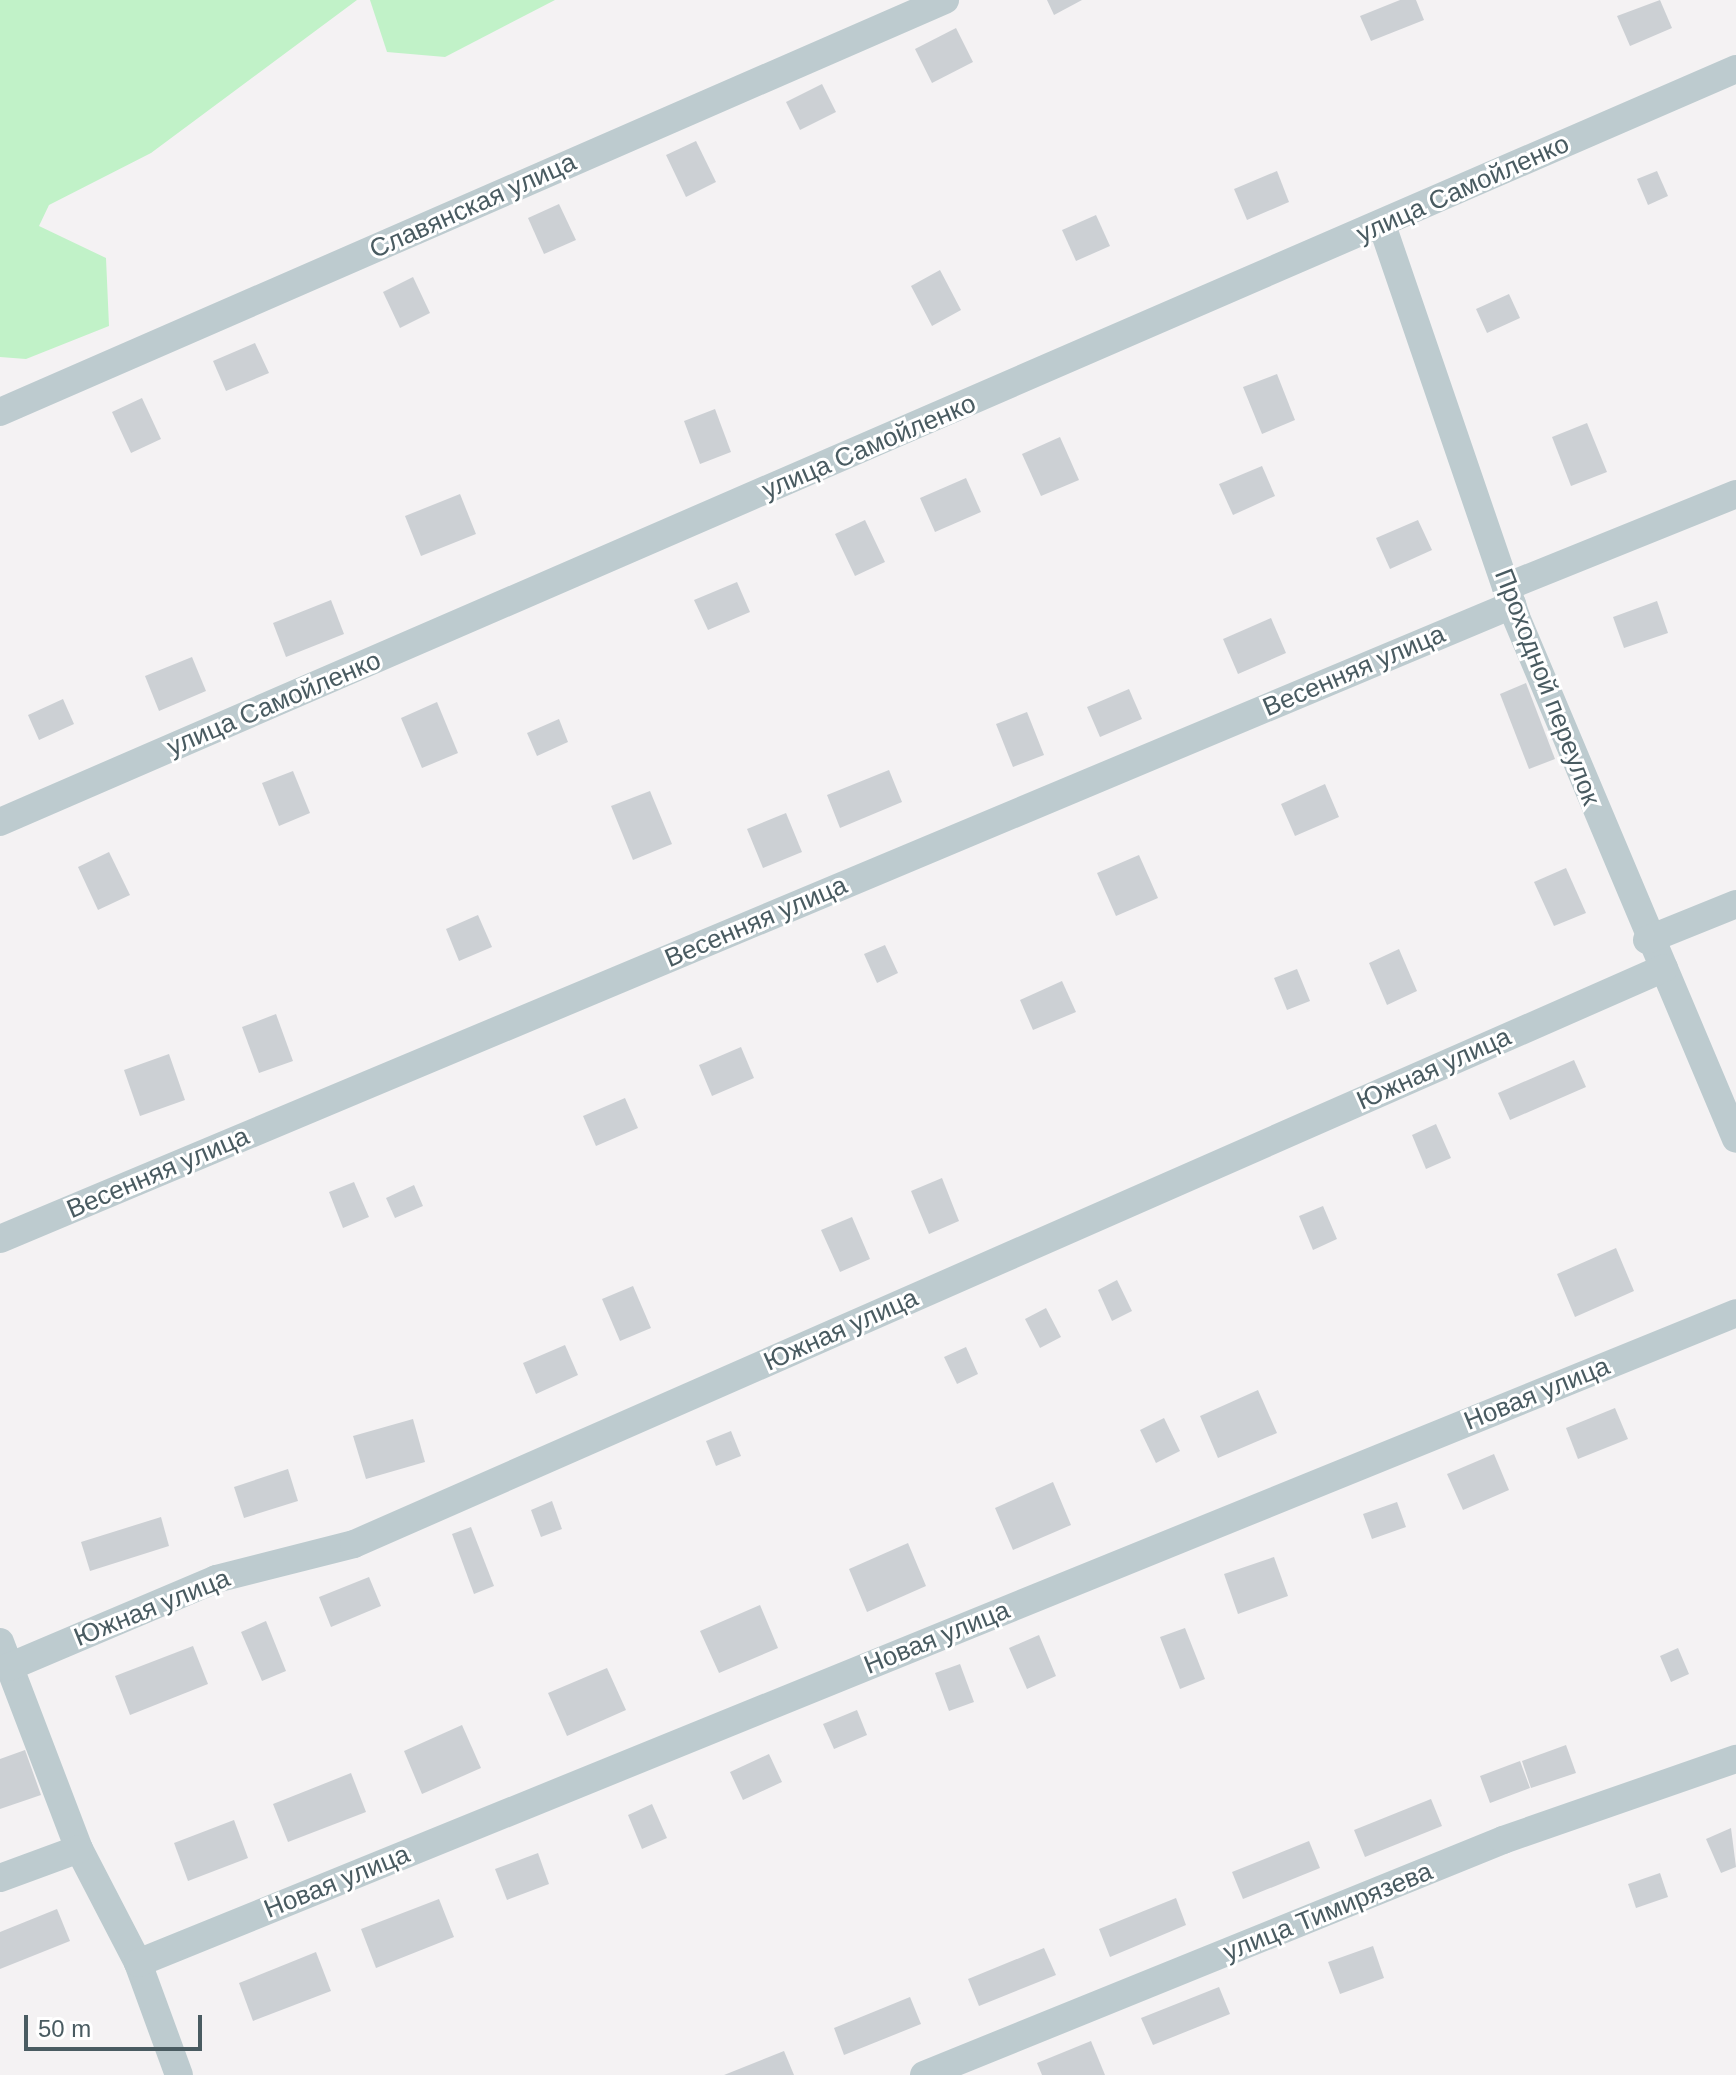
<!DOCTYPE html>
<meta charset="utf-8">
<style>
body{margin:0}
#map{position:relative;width:1736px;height:2075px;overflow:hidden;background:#f4f2f3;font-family:Helvetica,sans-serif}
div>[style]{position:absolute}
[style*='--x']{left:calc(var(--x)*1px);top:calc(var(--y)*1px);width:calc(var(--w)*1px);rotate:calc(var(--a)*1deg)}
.green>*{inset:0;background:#c1f2c8}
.building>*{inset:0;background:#ccd0d4}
.street>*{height:28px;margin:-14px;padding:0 14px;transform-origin:14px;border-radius:14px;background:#bdcbcf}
span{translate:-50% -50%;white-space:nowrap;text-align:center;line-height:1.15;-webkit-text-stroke:6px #fff;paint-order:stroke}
.street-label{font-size:26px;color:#495b61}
.scale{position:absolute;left:24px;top:2015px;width:178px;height:36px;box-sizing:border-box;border:4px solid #495b61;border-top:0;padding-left:10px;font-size:24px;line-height:28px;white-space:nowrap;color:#495b61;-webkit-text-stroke:6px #fff;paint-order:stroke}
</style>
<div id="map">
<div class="green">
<i style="clip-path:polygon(0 0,357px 0,151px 153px,49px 205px,39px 226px,106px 258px,109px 326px,26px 359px,0 357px)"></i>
<i style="clip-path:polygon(370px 0,555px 0,445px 57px,387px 52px)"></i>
</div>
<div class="building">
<i style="clip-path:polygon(1047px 0,1082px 0,1054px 15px)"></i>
<i style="clip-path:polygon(1400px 0,1416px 0,1424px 20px,1371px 41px,1360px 16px)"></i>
<i style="clip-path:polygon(1660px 0,1672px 28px,1630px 46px,1617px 16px)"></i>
<i style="clip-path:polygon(956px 28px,973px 62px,932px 83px,915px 49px)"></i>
<i style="clip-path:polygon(822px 84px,836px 112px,800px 130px,786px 102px)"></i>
<i style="clip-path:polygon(696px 141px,716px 182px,686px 197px,666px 155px)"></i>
<i style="clip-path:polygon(1277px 171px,1289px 202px,1247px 220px,1234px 189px)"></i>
<i style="clip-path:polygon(1657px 171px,1668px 196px,1648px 205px,1637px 179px)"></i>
<i style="clip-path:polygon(559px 204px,576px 240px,544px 254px,528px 218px)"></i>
<i style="clip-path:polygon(1096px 215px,1110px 246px,1076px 261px,1062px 230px)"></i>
<i style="clip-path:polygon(940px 270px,961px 310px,932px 326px,911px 286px)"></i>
<i style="clip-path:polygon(413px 277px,430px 313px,400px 328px,383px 292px)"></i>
<i style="clip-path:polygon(1509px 294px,1520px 318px,1487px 333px,1476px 309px)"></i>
<i style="clip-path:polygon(255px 343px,269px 373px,226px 391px,213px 361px)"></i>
<i style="clip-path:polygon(1277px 374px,1295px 420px,1262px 434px,1243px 387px)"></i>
<i style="clip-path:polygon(142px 398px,161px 439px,131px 453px,112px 412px)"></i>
<i style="clip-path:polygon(715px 409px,731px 452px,700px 464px,684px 421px)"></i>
<i style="clip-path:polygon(1587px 423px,1607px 472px,1571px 486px,1552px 437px)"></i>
<i style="clip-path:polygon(1060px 437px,1079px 480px,1041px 496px,1022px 454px)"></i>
<i style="clip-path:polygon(1262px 466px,1275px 496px,1233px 515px,1219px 484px)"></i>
<i style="clip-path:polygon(966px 478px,981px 512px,935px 532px,920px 498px)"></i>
<i style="clip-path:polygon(460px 494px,476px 534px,421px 556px,405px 516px)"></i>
<i style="clip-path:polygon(865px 520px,885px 562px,855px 576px,835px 534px)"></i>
<i style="clip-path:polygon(1418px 520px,1432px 550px,1390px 569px,1376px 538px)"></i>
<i style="clip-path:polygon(737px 582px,750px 612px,708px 630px,694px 600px)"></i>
<i style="clip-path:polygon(331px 600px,344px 634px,286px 657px,273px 623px)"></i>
<i style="clip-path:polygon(1657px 601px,1668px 633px,1624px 648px,1613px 617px)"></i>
<i style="clip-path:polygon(1271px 618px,1286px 653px,1238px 674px,1223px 639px)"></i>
<i style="clip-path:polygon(192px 657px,206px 691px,159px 711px,145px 676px)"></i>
<i style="clip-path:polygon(1526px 683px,1555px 759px,1529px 769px,1500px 694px)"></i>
<i style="clip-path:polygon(1129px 689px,1142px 719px,1100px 737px,1087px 707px)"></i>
<i style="clip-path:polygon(63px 699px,74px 724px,39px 740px,28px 715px)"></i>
<i style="clip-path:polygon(437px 702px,458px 753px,422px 768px,401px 718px)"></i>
<i style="clip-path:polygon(1027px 712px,1044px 755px,1013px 767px,996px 724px)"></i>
<i style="clip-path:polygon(559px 719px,568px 742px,537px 756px,527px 733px)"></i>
<i style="clip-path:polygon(889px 770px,902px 802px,840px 828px,827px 795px)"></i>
<i style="clip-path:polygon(293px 771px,310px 813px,279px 826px,262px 783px)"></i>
<i style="clip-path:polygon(1325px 784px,1339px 817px,1295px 836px,1281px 804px)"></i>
<i style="clip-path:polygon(650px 791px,672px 844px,633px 860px,611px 806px)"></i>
<i style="clip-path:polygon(786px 813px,802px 852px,763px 868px,747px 829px)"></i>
<i style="clip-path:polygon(109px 852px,130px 895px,98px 910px,78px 867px)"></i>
<i style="clip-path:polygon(1139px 855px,1158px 898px,1116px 916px,1097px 873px)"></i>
<i style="clip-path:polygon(1566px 868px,1586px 913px,1554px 926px,1534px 882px)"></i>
<i style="clip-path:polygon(478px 915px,492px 947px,459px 961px,446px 929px)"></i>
<i style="clip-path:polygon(885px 945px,898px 973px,877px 983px,864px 954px)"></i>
<i style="clip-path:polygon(1399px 949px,1417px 991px,1387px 1005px,1369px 963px)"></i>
<i style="clip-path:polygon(1297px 969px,1310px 1001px,1287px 1010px,1274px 978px)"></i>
<i style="clip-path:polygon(1062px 981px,1076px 1012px,1033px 1030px,1020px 1000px)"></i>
<i style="clip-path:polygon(276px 1014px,293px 1061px,259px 1073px,242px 1027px)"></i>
<i style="clip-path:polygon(741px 1047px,754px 1078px,712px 1096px,699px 1065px)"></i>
<i style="clip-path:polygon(169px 1054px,185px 1100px,140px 1116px,124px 1070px)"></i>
<i style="clip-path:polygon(1574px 1060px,1586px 1087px,1510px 1120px,1498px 1093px)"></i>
<i style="clip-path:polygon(625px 1098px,638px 1128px,596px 1146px,583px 1116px)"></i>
<i style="clip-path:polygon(1436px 1124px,1451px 1158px,1426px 1169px,1412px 1135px)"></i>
<i style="clip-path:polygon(942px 1178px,959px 1221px,929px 1234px,911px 1191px)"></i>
<i style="clip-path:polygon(354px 1182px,369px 1217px,343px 1228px,329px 1192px)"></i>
<i style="clip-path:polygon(414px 1185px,423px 1206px,395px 1218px,386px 1198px)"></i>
<i style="clip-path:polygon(1323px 1206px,1337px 1239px,1313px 1250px,1299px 1216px)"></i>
<i style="clip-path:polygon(852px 1217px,870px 1259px,840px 1272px,821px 1230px)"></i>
<i style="clip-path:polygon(1616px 1248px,1634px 1291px,1575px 1317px,1557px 1274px)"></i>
<i style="clip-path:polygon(1117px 1280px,1132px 1311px,1112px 1321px,1098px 1290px)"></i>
<i style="clip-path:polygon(633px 1286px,651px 1328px,620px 1341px,602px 1299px)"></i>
<i style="clip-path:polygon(1046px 1308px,1061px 1337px,1040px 1348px,1025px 1319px)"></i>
<i style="clip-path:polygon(565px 1345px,578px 1375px,536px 1394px,523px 1363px)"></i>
<i style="clip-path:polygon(966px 1347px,978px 1374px,957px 1384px,944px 1357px)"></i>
<i style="clip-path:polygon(1258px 1390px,1277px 1433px,1218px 1458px,1200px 1416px)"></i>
<i style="clip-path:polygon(1615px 1408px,1628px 1439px,1578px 1459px,1566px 1428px)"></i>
<i style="clip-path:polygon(1164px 1418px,1180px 1451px,1156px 1463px,1140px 1430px)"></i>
<i style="clip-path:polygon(413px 1419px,425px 1462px,366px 1479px,353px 1436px)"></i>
<i style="clip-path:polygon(731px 1431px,741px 1456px,716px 1466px,706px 1441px)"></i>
<i style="clip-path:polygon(1494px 1454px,1509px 1490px,1463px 1510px,1447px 1474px)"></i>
<i style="clip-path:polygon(288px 1469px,298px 1501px,244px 1518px,234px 1487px)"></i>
<i style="clip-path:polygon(1053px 1482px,1071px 1525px,1013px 1550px,995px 1508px)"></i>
<i style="clip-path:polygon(552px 1501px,562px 1529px,541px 1537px,531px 1510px)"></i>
<i style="clip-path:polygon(1397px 1502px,1406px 1527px,1372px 1539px,1363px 1514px)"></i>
<i style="clip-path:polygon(161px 1517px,169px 1546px,90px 1571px,81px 1542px)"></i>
<i style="clip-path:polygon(471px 1527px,494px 1586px,474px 1594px,452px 1534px)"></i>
<i style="clip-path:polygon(908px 1543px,926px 1586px,867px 1612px,849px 1569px)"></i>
<i style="clip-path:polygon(1274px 1557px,1288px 1596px,1238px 1614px,1224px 1574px)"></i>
<i style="clip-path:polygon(369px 1577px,381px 1606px,331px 1627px,319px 1597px)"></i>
<i style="clip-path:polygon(760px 1605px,778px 1648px,719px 1673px,700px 1631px)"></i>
<i style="clip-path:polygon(266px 1621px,286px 1671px,262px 1681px,241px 1632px)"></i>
<i style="clip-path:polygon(1185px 1628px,1205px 1679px,1180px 1689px,1160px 1637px)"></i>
<i style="clip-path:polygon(1039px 1635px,1056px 1676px,1027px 1689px,1009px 1648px)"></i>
<i style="clip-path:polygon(193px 1646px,208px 1684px,130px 1715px,115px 1676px)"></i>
<i style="clip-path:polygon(1678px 1648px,1689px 1674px,1671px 1682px,1660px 1656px)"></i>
<i style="clip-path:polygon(960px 1664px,974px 1702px,949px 1711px,935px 1673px)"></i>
<i style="clip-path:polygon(607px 1668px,626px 1710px,567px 1736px,548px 1693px)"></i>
<i style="clip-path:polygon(857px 1710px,867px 1735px,834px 1749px,823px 1724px)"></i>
<i style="clip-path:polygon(462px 1725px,481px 1768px,422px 1794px,404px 1751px)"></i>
<i style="clip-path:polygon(1566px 1745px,1576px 1773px,1531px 1788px,1522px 1761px)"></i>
<i style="clip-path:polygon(25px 1750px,41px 1795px,0 1809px,0 1759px)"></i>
<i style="clip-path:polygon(769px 1754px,782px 1782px,743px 1800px,730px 1772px)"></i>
<i style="clip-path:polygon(1520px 1761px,1530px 1788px,1490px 1803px,1480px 1776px)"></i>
<i style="clip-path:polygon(351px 1773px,366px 1812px,288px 1842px,273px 1804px)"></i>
<i style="clip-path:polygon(1431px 1799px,1442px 1826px,1365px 1857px,1354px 1830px)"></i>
<i style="clip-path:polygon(652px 1804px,667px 1838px,642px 1849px,628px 1815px)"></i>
<i style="clip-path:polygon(234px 1820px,248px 1858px,188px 1881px,174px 1843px)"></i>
<i style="clip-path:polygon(1731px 1828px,1736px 1867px,1721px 1873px,1706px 1839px)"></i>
<i style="clip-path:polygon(1309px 1841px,1320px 1868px,1243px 1899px,1232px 1872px)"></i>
<i style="clip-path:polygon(538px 1853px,549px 1884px,507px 1900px,495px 1869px)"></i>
<i style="clip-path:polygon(1660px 1873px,1668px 1897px,1636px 1908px,1628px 1884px)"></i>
<i style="clip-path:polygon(1176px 1898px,1186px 1925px,1110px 1957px,1099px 1929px)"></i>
<i style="clip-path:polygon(439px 1899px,454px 1937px,376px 1968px,361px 1929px)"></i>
<i style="clip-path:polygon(57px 1909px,70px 1941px,0 1969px,0 1932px)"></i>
<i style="clip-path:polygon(1373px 1946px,1384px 1978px,1340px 1994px,1328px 1962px)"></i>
<i style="clip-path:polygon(1044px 1948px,1056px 1975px,979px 2006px,968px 1979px)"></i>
<i style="clip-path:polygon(316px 1952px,331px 1991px,253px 2021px,239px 1983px)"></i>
<i style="clip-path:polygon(1219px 1987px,1230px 2014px,1153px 2045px,1141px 2018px)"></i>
<i style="clip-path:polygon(910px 1997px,921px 2024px,844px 2055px,834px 2028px)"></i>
<i style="clip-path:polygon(1091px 2041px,1105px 2075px,1042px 2075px,1037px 2063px)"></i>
<i style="clip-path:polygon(784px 2051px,794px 2075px,724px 2075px)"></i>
</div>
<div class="street">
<i style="--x:1382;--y:225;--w:414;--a:71.1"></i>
<i style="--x:1516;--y:617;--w:566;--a:67.15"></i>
<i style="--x:0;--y:412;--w:1031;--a:-23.56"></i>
<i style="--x:1506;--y:587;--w:248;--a:-22"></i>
<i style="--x:0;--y:822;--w:1892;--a:-23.45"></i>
<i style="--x:1647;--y:940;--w:96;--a:-22"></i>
<i style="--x:0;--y:1239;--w:1640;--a:-22.75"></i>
<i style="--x:0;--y:1642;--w:222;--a:69.1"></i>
<i style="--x:79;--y:1849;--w:128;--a:62.6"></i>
<i style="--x:138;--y:1963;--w:119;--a:69.9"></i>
<i style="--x:9;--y:1667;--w:225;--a:-23"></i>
<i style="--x:216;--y:1579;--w:142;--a:-14.2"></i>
<i style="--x:354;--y:1544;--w:1431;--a:-23.73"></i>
<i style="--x:0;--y:1878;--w:84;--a:-20.2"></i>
<i style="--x:138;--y:1963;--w:1725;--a:-22.13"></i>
<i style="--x:924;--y:2075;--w:625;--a:-22.09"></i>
<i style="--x:1503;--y:1840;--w:247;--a:-19.2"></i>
</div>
<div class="street-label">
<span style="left:1463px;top:189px;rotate:-24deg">улица Самойленко</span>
<span style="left:473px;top:206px;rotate:-24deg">Славянская улица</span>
<span style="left:869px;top:447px;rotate:-23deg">улица Самойленко</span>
<span style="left:1354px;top:671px;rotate:-23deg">Весенняя улица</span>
<span style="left:1547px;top:687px;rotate:69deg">Проходной переулок</span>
<span style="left:274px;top:704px;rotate:-23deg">улица Самойленко</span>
<span style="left:756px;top:922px;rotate:-23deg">Весенняя улица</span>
<span style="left:1434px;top:1069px;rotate:-24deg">Южная улица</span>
<span style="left:158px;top:1173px;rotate:-23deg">Весенняя улица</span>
<span style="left:841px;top:1330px;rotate:-24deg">Южная улица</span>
<span style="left:1537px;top:1394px;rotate:-22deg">Новая улица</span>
<span style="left:152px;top:1608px;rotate:-22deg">Южная улица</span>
<span style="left:937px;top:1638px;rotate:-22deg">Новая улица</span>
<span style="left:337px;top:1882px;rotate:-22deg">Новая улица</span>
<span style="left:1328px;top:1912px;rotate:-22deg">улица Тимирязева</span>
</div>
<div class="scale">50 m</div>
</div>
